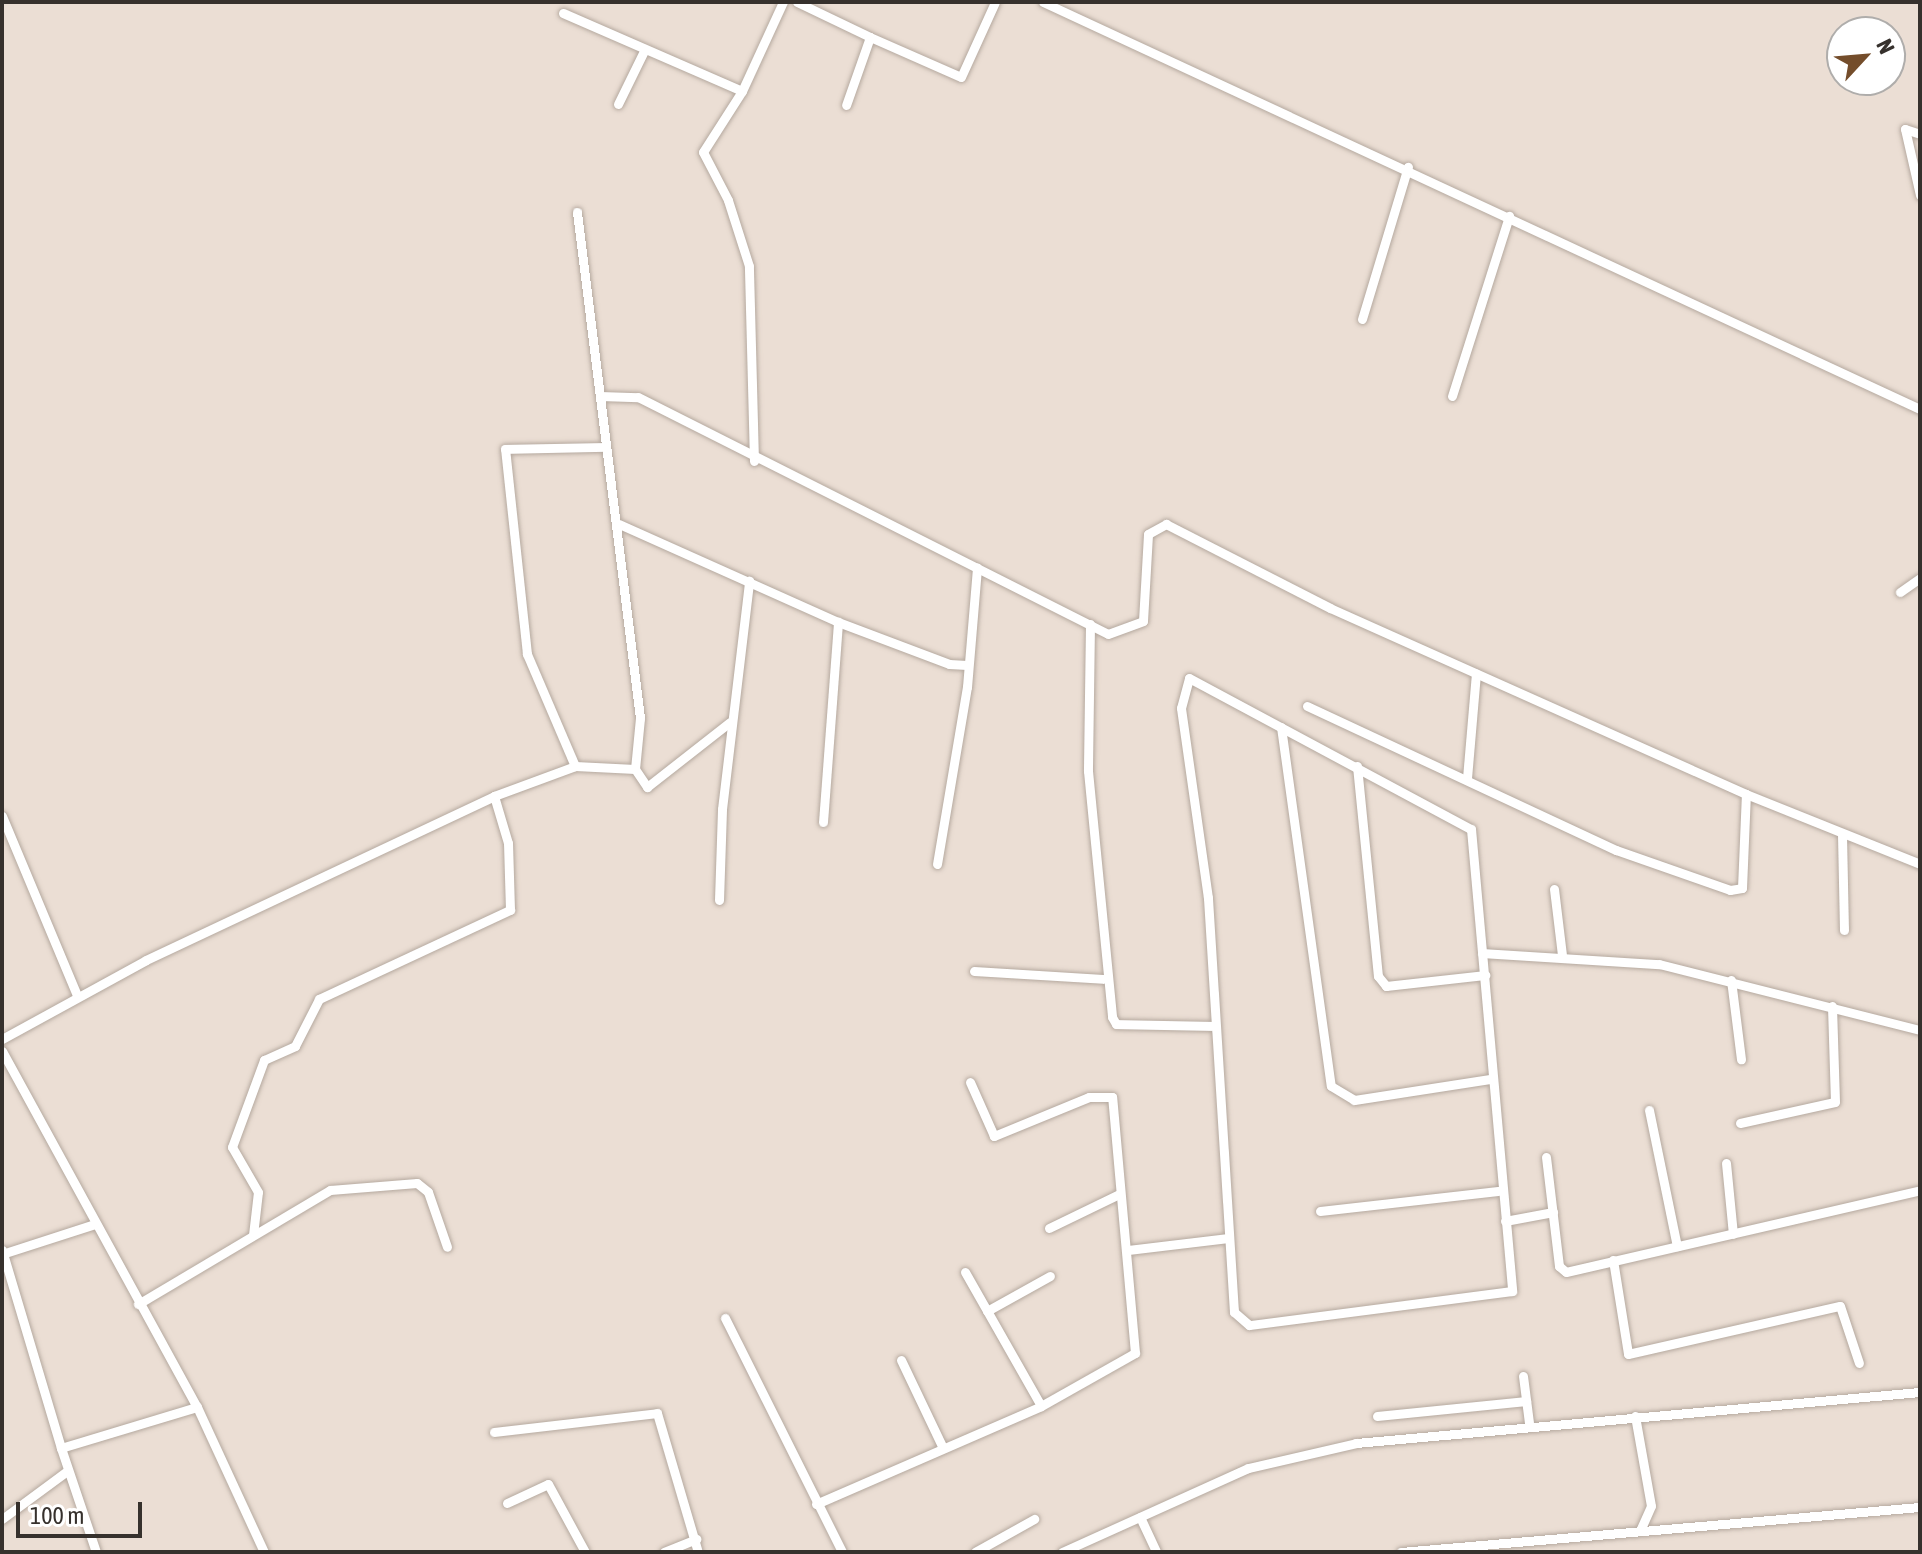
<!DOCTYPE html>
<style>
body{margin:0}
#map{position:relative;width:1922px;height:1554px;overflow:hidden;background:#ebded4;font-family:"Asap Condensed",sans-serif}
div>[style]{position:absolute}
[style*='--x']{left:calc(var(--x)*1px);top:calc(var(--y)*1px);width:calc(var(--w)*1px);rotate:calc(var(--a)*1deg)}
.roads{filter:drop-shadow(0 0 2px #b5a99f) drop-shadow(0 0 2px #b5a99f)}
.minor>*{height:9px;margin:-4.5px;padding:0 4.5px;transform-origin:4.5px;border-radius:4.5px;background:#fff}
span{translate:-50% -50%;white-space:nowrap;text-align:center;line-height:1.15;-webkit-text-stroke:8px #fff;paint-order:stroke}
.frame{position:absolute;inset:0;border:4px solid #36312d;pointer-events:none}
.north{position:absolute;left:1826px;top:16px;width:80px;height:80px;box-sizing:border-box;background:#fff;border:2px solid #afadab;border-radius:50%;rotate:64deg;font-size:22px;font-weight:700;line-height:32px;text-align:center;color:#36312d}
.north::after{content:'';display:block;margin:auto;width:28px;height:36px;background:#744d2b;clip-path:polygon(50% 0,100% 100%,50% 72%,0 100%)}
.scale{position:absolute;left:16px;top:1502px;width:126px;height:36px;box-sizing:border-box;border:4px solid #36312d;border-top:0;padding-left:10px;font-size:24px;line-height:28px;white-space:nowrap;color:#36312d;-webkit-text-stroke:6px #fff;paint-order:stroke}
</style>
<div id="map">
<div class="roads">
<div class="minor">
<i style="--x:797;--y:2;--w:81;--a:25.6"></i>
<i style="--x:870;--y:37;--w:72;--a:109.4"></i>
<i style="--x:1043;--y:2;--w:967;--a:24.9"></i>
<i style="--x:563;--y:13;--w:195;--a:23.5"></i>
<i style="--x:870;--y:37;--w:99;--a:23.7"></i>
<i style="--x:961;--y:77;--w:82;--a:-65.6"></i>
<i style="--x:618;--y:104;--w:59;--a:-63.9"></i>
<i style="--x:1905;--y:129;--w:68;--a:77.2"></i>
<i style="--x:1905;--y:129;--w:16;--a:18"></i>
<i style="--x:1362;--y:319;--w:159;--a:-73.2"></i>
<i style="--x:600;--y:396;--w:38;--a:2"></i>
<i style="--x:638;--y:397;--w:526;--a:26.76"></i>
<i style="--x:1108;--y:634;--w:37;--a:-20"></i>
<i style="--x:1143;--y:621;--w:87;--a:-86.7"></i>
<i style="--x:1148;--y:534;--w:21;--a:-29"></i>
<i style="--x:1166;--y:524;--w:184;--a:27.1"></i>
<i style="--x:1330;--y:608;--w:456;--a:24.1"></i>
<i style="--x:1746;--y:794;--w:188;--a:21.9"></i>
<i style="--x:1452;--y:396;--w:189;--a:-72.4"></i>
<i style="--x:754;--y:461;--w:195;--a:-91.5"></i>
<i style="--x:749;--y:266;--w:69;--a:-107.7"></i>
<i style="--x:728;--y:200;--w:54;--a:-117.5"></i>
<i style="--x:703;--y:152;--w:72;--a:-57.4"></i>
<i style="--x:742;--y:91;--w:98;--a:-65.3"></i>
<i style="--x:619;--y:524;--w:240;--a:24.1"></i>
<i style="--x:838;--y:622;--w:119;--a:20.7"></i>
<i style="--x:949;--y:664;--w:18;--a:3"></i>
<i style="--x:1900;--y:592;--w:24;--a:-35"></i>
<i style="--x:1090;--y:624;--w:147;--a:90.8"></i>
<i style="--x:1088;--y:771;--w:247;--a:84.4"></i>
<i style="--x:1112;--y:1017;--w:8;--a:60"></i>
<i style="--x:1116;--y:1024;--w:95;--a:1.2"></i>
<i style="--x:1189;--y:678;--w:320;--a:28.2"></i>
<i style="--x:1471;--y:829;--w:464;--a:84.9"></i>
<i style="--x:1512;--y:1291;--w:265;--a:172.6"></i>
<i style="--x:1249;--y:1325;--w:20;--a:-139"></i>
<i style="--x:1234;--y:1312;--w:415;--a:-93.6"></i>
<i style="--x:1208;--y:898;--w:192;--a:-98.1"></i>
<i style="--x:1181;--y:708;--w:31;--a:-75"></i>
<i style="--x:1307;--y:706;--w:341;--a:25"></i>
<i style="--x:1616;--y:850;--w:121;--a:19.3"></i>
<i style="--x:1730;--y:890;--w:12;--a:-9"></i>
<i style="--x:1742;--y:888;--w:94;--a:-87.6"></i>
<i style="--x:1281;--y:727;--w:362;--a:82.1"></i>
<i style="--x:1331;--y:1086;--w:27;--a:31"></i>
<i style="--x:1354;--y:1100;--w:138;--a:-8.8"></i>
<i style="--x:575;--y:766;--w:122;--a:-113.2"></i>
<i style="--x:527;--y:654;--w:206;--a:-96.1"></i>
<i style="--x:505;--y:449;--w:97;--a:-1.2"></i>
<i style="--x:1357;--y:766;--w:211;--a:84.3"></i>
<i style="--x:1378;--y:976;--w:13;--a:51"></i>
<i style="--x:1386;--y:986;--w:100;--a:-6.3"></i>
<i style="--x:635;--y:769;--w:22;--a:56"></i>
<i style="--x:647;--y:787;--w:105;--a:-38.1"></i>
<i style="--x:1467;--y:778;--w:105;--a:-85.1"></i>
<i style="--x:2;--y:816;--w:194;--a:67.3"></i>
<i style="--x:823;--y:822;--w:201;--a:-85.7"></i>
<i style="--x:1842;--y:835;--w:95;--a:88.8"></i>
<i style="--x:937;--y:864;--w:180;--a:-80.4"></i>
<i style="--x:967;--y:687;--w:120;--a:-85.2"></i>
<i style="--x:1554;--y:889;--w:66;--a:83.1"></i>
<i style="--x:719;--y:900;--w:91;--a:-88.1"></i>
<i style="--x:722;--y:809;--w:230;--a:-83.2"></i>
<i style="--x:1482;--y:953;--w:177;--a:3.6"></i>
<i style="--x:1659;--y:964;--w:269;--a:14.2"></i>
<i style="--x:974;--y:971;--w:129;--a:3.5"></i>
<i style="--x:1731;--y:980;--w:80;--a:82.8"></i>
<i style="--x:2;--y:1039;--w:164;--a:-28.7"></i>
<i style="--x:146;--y:960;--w:385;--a:-25.2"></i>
<i style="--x:494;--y:796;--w:86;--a:-20.3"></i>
<i style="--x:575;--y:766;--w:60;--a:2.9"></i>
<i style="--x:635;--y:769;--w:51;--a:-84.4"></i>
<i style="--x:640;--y:718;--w:510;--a:-97.1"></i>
<i style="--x:2;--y:1051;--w:406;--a:61.3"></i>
<i style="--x:197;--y:1407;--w:160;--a:65.2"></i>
<i style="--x:1649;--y:1110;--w:139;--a:78.4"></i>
<i style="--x:1740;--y:1123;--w:97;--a:-12.5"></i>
<i style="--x:1835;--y:1102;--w:96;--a:-91.8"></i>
<i style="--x:1546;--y:1157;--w:110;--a:83.2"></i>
<i style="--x:1559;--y:1266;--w:9;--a:41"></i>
<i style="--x:1566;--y:1272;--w:363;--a:-13"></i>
<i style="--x:1726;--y:1163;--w:71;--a:84.4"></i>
<i style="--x:1320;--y:1211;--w:179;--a:-6.4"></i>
<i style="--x:1505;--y:1221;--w:49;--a:-10.6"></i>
<i style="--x:1049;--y:1228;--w:78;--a:-25.9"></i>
<i style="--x:253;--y:1235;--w:43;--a:-83.4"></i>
<i style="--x:258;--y:1192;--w:52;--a:-120"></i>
<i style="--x:232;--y:1147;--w:93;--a:-69.8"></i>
<i style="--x:264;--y:1060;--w:34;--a:-24"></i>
<i style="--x:295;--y:1046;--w:53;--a:-62.9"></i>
<i style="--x:319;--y:999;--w:211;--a:-25"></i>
<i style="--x:510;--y:910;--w:67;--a:-91.7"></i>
<i style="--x:508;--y:843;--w:49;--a:-106.6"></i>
<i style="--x:2;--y:1250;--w:207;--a:73.4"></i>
<i style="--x:1128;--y:1250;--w:101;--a:-6.8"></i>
<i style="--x:2;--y:1254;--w:98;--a:-17.9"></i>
<i style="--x:1613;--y:1260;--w:95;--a:80.9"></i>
<i style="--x:1628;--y:1354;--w:217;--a:-12.8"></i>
<i style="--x:1840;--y:1306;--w:60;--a:71.6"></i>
<i style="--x:965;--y:1272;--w:154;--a:60.4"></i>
<i style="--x:138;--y:1304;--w:223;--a:-30.7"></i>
<i style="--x:330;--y:1190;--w:87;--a:-4.6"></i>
<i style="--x:417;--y:1183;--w:14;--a:39"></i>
<i style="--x:428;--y:1192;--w:58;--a:70.9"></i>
<i style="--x:987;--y:1311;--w:72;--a:-29.1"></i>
<i style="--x:725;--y:1318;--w:262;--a:63.4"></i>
<i style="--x:901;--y:1360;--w:95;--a:64.5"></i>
<i style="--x:1523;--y:1376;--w:47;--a:82.7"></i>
<i style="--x:1377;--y:1416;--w:150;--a:-5.7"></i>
<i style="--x:1635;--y:1416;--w:91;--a:79.9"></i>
<i style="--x:1651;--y:1506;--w:24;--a:114"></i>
<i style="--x:494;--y:1432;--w:164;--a:-6.6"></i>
<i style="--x:657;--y:1413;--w:145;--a:73.6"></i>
<i style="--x:507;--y:1503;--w:45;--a:-24.9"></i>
<i style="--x:548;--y:1484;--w:77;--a:61.4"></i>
<i style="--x:816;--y:1504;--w:245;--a:-23.5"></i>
<i style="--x:1041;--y:1406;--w:108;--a:-29.4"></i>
<i style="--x:1135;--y:1353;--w:257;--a:-95.1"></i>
<i style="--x:1112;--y:1097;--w:23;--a:180"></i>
<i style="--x:1089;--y:1097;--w:103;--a:157.7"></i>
<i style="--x:994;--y:1136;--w:59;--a:-114"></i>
<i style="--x:1140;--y:1517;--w:38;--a:65"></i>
<i style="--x:2;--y:1519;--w:81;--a:-36.4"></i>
<i style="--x:96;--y:1552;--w:110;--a:-108.6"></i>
<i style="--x:61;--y:1448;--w:142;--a:-16.8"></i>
<i style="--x:664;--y:1552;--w:35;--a:-22"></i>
<i style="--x:975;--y:1552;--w:68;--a:-29.2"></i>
<i style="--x:1062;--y:1552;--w:204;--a:-24.3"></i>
<i style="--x:1248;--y:1468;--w:111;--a:-13"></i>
<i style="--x:1356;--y:1443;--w:566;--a:-5.17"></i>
<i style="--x:1401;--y:1552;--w:521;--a:-4.96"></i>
</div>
</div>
<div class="frame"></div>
<div class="north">N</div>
<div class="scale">100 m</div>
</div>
